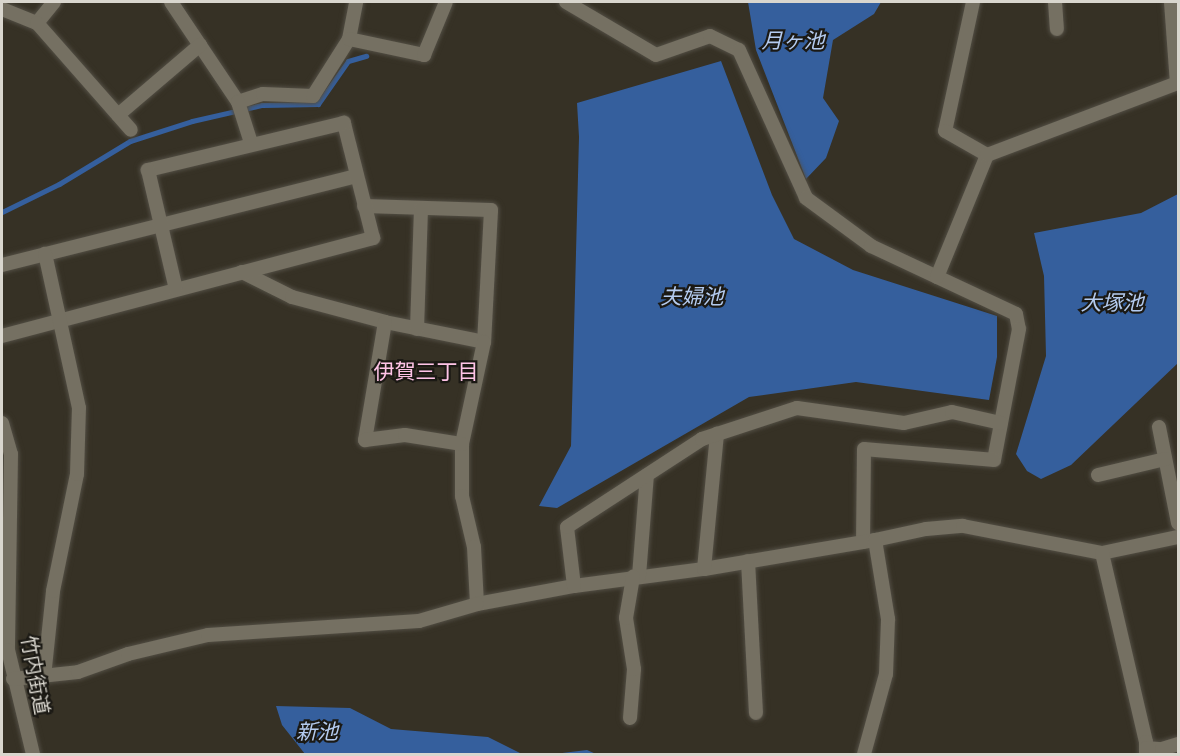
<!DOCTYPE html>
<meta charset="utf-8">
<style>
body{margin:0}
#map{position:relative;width:1180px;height:756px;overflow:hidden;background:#363125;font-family:"Exo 2","Noto Sans JP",sans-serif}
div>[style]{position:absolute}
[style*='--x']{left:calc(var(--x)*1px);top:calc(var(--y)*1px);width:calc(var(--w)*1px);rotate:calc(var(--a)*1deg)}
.water>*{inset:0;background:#355f9d}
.stream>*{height:5px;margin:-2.5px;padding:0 2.5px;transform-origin:2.5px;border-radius:2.5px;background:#355f9d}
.roads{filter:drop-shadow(0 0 2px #524e44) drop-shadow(0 0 2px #524e44)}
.minor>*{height:14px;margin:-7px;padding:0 7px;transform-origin:7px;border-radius:7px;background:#757062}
span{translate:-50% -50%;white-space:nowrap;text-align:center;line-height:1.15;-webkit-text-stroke:4.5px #1b1914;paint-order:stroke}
.street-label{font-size:20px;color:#d9d6ce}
.water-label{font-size:21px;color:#b4cbef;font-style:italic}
.neighbourhood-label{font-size:21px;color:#fec3e6}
.frame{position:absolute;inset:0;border:3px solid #d9d6ce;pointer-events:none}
</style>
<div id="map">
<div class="water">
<i style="clip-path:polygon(748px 2px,881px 2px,874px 14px,833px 40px,823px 98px,839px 121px,826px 158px,806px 179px,756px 50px)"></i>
<i style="clip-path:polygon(721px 61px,772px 195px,794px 239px,853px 270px,997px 316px,997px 357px,989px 400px,856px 382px,749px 397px,557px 508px,539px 506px,571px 446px,579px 137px,577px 103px)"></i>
<i style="clip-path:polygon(1178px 194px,1178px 363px,1071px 465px,1041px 479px,1027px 471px,1016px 454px,1046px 356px,1044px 276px,1034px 233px,1141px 213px)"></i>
<i style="clip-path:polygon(276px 706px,350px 708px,391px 729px,488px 737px,522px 754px,554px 754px,587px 750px,596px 754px,305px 754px,282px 725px)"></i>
</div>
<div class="stream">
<i style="--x:2;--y:212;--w:64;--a:-26.2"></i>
<i style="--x:59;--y:184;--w:83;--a:-31.2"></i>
<i style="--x:130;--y:141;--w:65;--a:-17.9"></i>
<i style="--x:192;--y:121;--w:72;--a:-12.9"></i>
<i style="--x:262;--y:105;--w:56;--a:-1"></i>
<i style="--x:318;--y:104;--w:52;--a:-55.1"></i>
<i style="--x:348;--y:61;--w:19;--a:-16"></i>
</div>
<div class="roads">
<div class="minor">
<i style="--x:171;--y:2;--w:120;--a:56.2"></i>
<i style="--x:238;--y:102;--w:26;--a:-18"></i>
<i style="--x:263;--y:94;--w:50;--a:2.3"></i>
<i style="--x:313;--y:96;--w:67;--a:-57.7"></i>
<i style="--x:349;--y:39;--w:38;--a:-79"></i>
<i style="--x:566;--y:2;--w:104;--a:30.5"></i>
<i style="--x:656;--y:55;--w:57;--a:-19.4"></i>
<i style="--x:710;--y:36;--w:32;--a:26"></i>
<i style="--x:739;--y:50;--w:162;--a:65.6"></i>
<i style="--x:806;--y:198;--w:81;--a:36.4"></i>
<i style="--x:871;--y:246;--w:160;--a:25.1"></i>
<i style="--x:1016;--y:314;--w:15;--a:79"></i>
<i style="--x:1019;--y:329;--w:133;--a:100.8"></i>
<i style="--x:994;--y:460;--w:130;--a:-175.2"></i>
<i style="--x:864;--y:449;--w:93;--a:90.6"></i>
<i style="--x:973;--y:2;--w:132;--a:102.2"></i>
<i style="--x:945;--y:131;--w:48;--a:29.7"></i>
<i style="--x:1055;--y:2;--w:27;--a:86"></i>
<i style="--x:1171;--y:2;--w:81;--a:85.8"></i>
<i style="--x:2;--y:9;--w:38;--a:22"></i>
<i style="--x:37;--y:23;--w:27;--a:-51"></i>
<i style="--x:37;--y:23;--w:142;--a:48.7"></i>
<i style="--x:349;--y:39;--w:77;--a:12"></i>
<i style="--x:424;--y:55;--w:57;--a:-67.5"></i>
<i style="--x:238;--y:102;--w:43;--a:72.4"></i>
<i style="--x:118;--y:115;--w:108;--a:-40.5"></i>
<i style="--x:364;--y:206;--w:127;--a:1.8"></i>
<i style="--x:491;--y:210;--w:132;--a:93"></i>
<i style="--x:2;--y:265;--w:366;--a:-14.1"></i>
<i style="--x:242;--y:272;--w:56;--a:26.6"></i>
<i style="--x:292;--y:297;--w:96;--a:15"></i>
<i style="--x:385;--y:322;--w:101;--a:11.4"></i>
<i style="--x:484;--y:342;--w:104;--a:102.2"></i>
<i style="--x:462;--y:444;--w:52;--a:90"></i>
<i style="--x:462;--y:496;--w:52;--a:76.8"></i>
<i style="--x:474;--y:547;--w:57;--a:87"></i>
<i style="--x:477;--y:604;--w:99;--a:-10.5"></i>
<i style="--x:574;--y:586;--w:131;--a:-7.5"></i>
<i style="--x:704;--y:569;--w:173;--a:-9.6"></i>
<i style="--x:875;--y:540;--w:52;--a:-12.2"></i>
<i style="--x:926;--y:529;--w:37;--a:-5"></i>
<i style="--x:963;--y:526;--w:142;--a:11"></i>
<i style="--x:1102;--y:553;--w:78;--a:-11.9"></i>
<i style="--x:937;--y:277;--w:132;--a:-67.7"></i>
<i style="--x:987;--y:155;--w:204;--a:-20.7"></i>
<i style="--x:385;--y:322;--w:120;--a:99.6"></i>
<i style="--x:365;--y:440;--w:40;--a:-7.1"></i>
<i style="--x:405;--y:435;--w:58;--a:9"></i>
<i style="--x:417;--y:329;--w:121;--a:-88.1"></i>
<i style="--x:2;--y:336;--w:384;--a:-14.8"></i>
<i style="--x:373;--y:238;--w:119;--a:-104.2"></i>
<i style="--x:344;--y:123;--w:202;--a:166.5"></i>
<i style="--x:148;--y:170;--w:122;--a:76.8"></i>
<i style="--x:2;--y:423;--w:32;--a:74"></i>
<i style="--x:11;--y:454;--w:196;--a:90.9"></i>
<i style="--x:8;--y:650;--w:107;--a:76.5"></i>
<i style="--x:1159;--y:427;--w:98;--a:78.8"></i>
<i style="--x:1098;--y:475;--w:69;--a:-13.4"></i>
<i style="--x:1102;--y:553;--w:194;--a:76.9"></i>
<i style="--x:1146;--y:742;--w:12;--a:90"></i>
<i style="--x:748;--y:561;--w:152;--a:87"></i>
<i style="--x:704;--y:569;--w:136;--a:-84.5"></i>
<i style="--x:639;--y:576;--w:101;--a:-85.5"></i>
<i style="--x:574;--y:586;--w:59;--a:-96.8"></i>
<i style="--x:567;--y:527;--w:161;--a:-33.1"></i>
<i style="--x:702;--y:439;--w:100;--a:-18.1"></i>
<i style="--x:797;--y:408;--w:108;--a:8"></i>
<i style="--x:904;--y:423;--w:49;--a:-12.9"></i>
<i style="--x:952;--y:412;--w:50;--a:12.7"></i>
<i style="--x:44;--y:677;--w:86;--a:-84"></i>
<i style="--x:53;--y:591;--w:119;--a:-78.4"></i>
<i style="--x:77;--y:474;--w:66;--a:-88.3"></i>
<i style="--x:79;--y:408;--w:158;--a:-102.4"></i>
<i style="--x:13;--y:679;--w:65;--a:-6.1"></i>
<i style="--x:78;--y:672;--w:53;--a:-19.8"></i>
<i style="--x:128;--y:654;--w:82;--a:-13.4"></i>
<i style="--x:208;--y:635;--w:211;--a:-3.8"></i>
<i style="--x:419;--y:621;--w:60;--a:-16.3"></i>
<i style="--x:630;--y:718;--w:49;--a:-85.3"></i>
<i style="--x:634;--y:669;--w:52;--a:-98.9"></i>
<i style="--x:626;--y:618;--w:42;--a:-80.3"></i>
<i style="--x:1146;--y:748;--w:16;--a:4"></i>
<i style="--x:1162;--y:749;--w:17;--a:-17"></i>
<i style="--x:864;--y:754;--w:83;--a:-74.6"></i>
<i style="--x:886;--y:674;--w:55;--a:-87.9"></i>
<i style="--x:888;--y:619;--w:80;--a:-99.3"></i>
</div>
</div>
<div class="street-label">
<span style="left:36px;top:675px;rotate:80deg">竹内街道</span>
</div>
<div class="water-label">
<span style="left:793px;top:40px">月ヶ池</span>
<span style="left:692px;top:296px">夫婦池</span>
<span style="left:1112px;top:302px">大塚池</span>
<span style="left:317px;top:731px">新池</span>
</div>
<div class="neighbourhood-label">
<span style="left:426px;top:371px">伊賀三丁目</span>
</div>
<div class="frame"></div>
</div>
